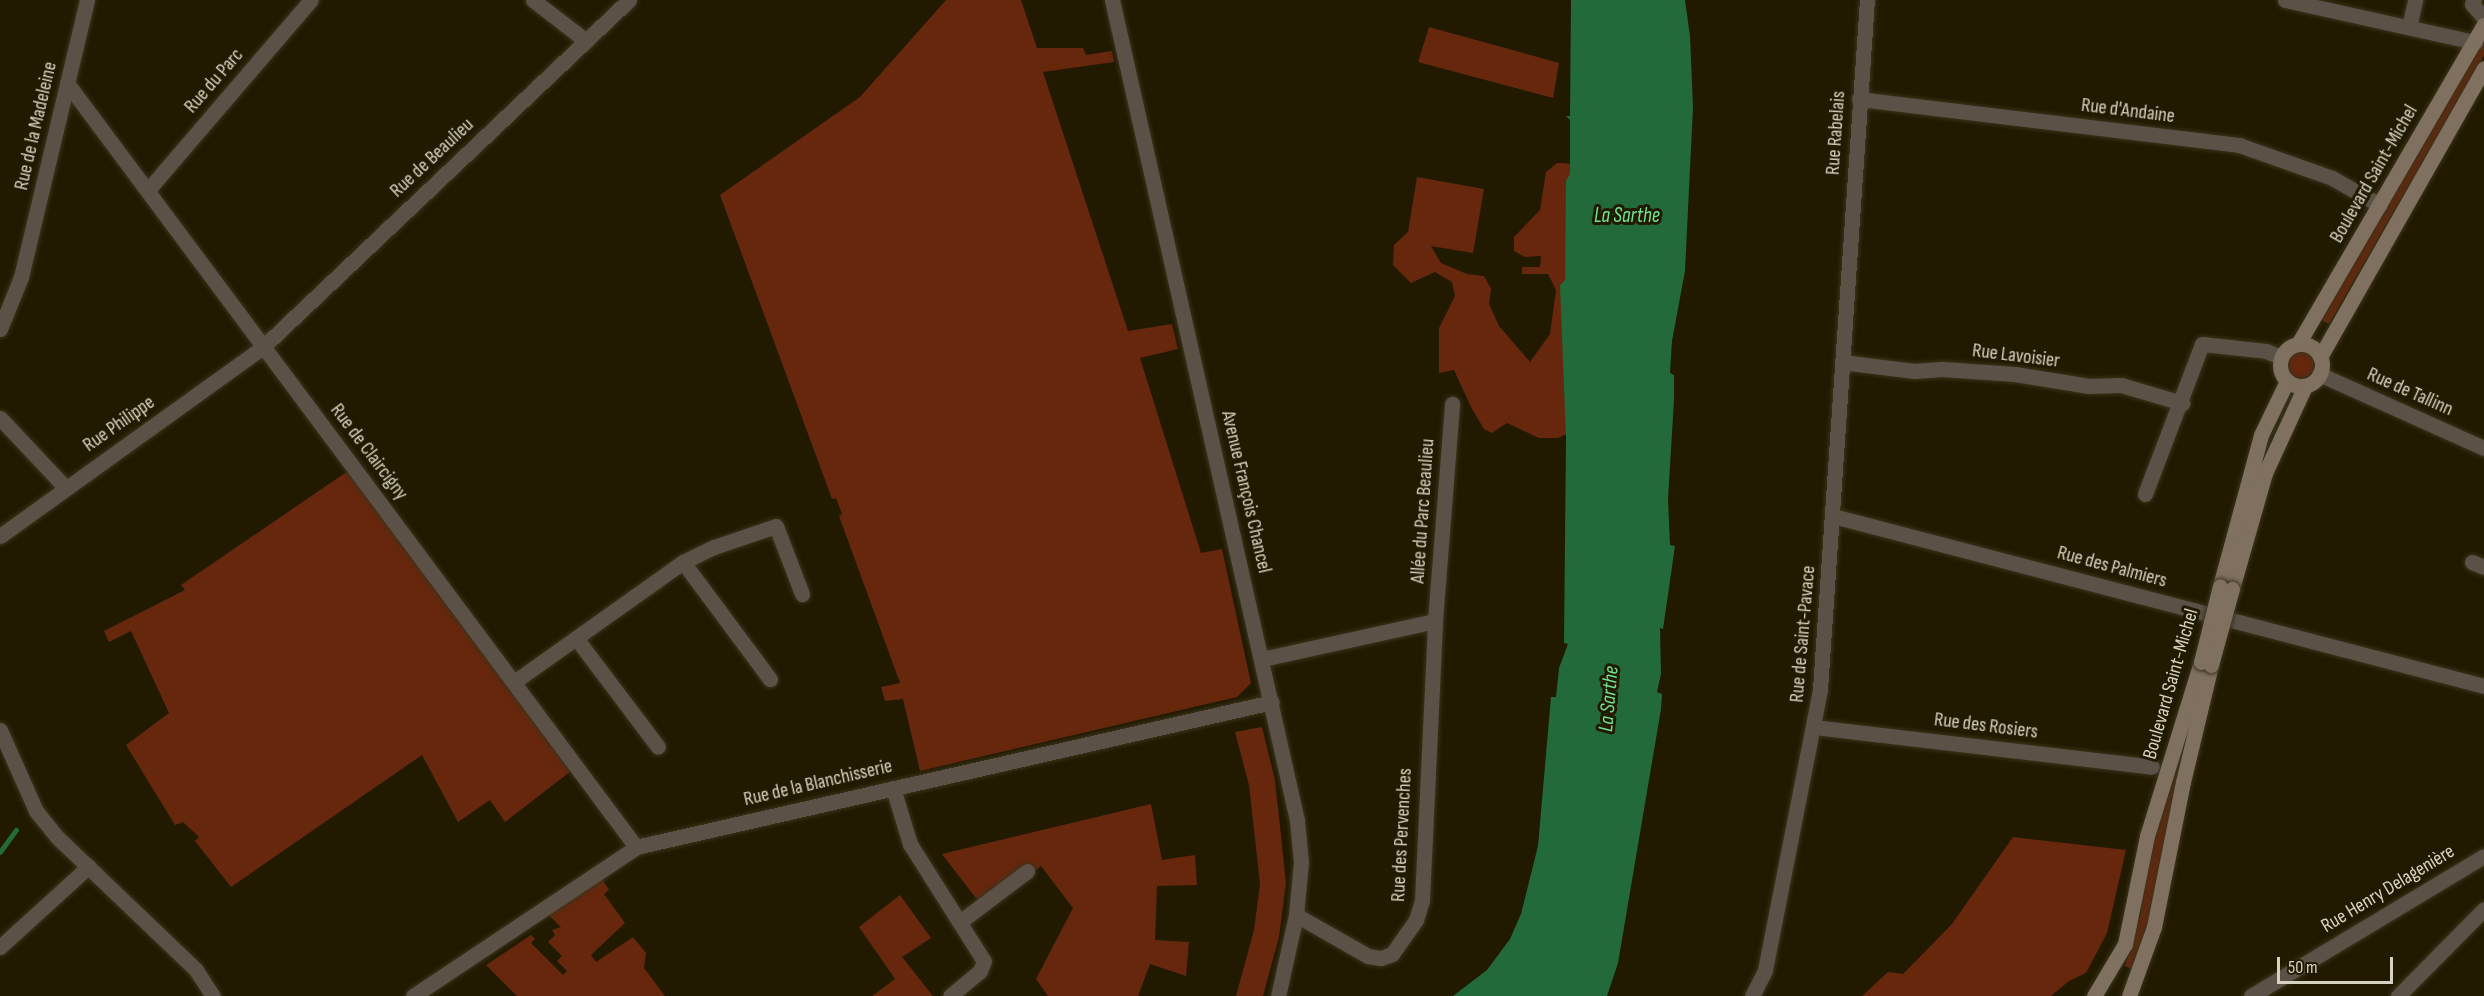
<!DOCTYPE html>
<meta charset="utf-8">
<style>
body{margin:0}
#map{position:relative;width:2484px;height:996px;overflow:hidden;background:#211a00;font-family:"Sofia Sans Condensed",sans-serif}
div>[style]{position:absolute}
[style*='--x']{left:calc(var(--x)*1px);top:calc(var(--y)*1px);width:calc(var(--w)*1px);rotate:calc(var(--a)*1deg)}
.green>*{inset:0;background:#67270d}
.round{border-radius:50%}
.water>*{inset:0;background:#236a3a}
.stream>*{height:4.5px;margin:-2.25px;padding:0 2.25px;transform-origin:2.25px;border-radius:2.25px;background:#236a3a}
.roads{filter:drop-shadow(0 0 2px #3a341b) drop-shadow(0 0 2px #3a341b)}
.minor>*{height:15px;margin:-7.5px;padding:0 7.5px;transform-origin:7.5px;border-radius:7.5px;background:#5b5147}
.tertiary>*{height:15px;margin:-7.5px;padding:0 7.5px;transform-origin:7.5px;border-radius:7.5px;background:#5b5147}
.secondary>*{height:15px;margin:-7.5px;padding:0 7.5px;transform-origin:7.5px;border-radius:7.5px;background:#807060}
.secondary>.ring{margin:-7.5px;padding:0;box-sizing:content-box;background:none;border:15px solid #807060;border-radius:50%}
.bridges{filter:drop-shadow(0 0 2px #3a341b) drop-shadow(0 0 2px #3a341b)}
.secondary-bridge>*{height:15px;margin:-7.5px;padding:0 7.5px;transform-origin:7.5px;border-radius:7.5px;background:#807060}
span{translate:-50% -50%;white-space:nowrap;text-align:center;line-height:1.15;-webkit-text-stroke:6px #211a00;paint-order:stroke}
.street-label{font-size:20px;color:#d6d2c1}
.water-label{font-size:21px;color:#6fe591;font-style:italic}
.scale{position:absolute;left:2277px;top:957px;width:116px;height:27px;box-sizing:border-box;border:3px solid #d6d2c1;border-top:0;padding-left:8px;font-size:18px;line-height:21px;white-space:nowrap;color:#d6d2c1;-webkit-text-stroke:4px #211a00;paint-order:stroke}
</style>
<div id="map">
<div class="green">
<i style="clip-path:polygon(946px 0,1021px 0,1037px 48px,1083px 48px,1086px 55px,1112px 51px,1114px 62px,1043px 72px,1128px 331px,1172px 324px,1178px 349px,1140px 358px,1201px 553px,1222px 549px,1251px 683px,1237px 697px,920px 771px,903px 699px,885px 701px,881px 687px,900px 683px,839px 516px,842px 514px,836px 498px,832px 499px,720px 195px,860px 97px)"></i>
<i style="clip-path:polygon(1429px 27px,1559px 63px,1553px 98px,1418px 62px)"></i>
<i style="clip-path:polygon(2484px 37px,2484px 55px,2329px 324px,2321px 320px)"></i>
<i style="clip-path:polygon(1557px 163px,1576px 164px,1577px 429px,1558px 438px,1539px 438px,1507px 423px,1492px 433px,1484px 429px,1472px 409px,1454px 370px,1439px 373px,1439px 328px,1455px 296px,1452px 282px,1435px 272px,1411px 283px,1393px 265px,1394px 245px,1408px 232px,1417px 177px,1484px 189px,1473px 253px,1431px 246px,1441px 263px,1467px 274px,1484px 276px,1491px 289px,1489px 304px,1499px 326px,1530px 362px,1550px 334px,1556px 290px,1548px 274px,1522px 274px,1522px 267px,1540px 267px,1541px 256px,1525px 257px,1514px 251px,1514px 237px,1540px 210px,1546px 172px)"></i>
<i class="round" style="left:2288px;top:352px;width:26px;height:26px"></i>
<i style="clip-path:polygon(348px 471px,571px 771px,505px 822px,490px 800px,458px 822px,422px 755px,231px 887px,195px 841px,199px 837px,183px 822px,175px 825px,126px 745px,169px 713px,131px 631px,109px 642px,104px 631px,185px 590px,181px 585px)"></i>
<i style="clip-path:polygon(2194px 705px,2149px 925px,2132px 969px,2125px 966px,2141px 913px,2144px 871px)"></i>
<i style="clip-path:polygon(1262px 727px,1275px 780px,1286px 883px,1279px 937px,1263px 996px,1236px 996px,1254px 930px,1260px 884px,1249px 785px,1235px 732px)"></i>
<i style="clip-path:polygon(1151px 804px,1162px 860px,1195px 855px,1197px 885px,1157px 886px,1155px 940px,1189px 942px,1186px 976px,1150px 964px,1138px 996px,1048px 996px,1036px 979px,1073px 908px,1041px 866px,985px 910px,942px 854px)"></i>
<i style="clip-path:polygon(2013px 837px,2126px 850px,2107px 933px,2086px 973px,2069px 981px,2051px 996px,1862px 996px,1888px 972px,1903px 974px,1952px 924px)"></i>
<i style="clip-path:polygon(601px 877px,609px 890px,604px 894px,625px 923px,591px 955px,596px 962px,633px 937px,646px 953px,644px 968px,665px 996px,517px 996px,486px 965px,531px 935px,535px 939px,531px 943px,563px 975px,567px 971px,557px 961px,562px 956px,548px 942px,555px 935px,552px 930px,561px 927px,547px 914px)"></i>
<i style="clip-path:polygon(900px 895px,931px 938px,902px 957px,933px 996px,872px 996px,895px 979px,859px 927px)"></i>
</div>
<div class="water">
<i style="clip-path:polygon(1571px 0,1685px 0,1690px 36px,1693px 107px,1685px 271px,1672px 341px,1670px 373px,1674px 375px,1674px 400px,1668px 499px,1670px 545px,1675px 546px,1663px 629px,1660px 628px,1661px 674px,1657px 692px,1662px 694px,1661px 709px,1618px 963px,1607px 996px,1453px 996px,1487px 970px,1510px 939px,1521px 914px,1538px 846px,1551px 697px,1556px 697px,1559px 668px,1568px 644px,1564px 643px,1566px 438px,1560px 285px,1565px 280px,1566px 181px,1570px 174px,1570px 120px,1566px 116px,1570px 116px)"></i>
</div>
<div class="stream">
<i style="--x:0;--y:852;--w:27;--a:-54"></i>
</div>
<div class="roads">
<div class="minor">
<i style="--x:533;--y:0;--w:67;--a:37.7"></i>
<i style="--x:1112;--y:0;--w:841;--a:77.29"></i>
<i style="--x:1297;--y:820;--w:42;--a:84.6"></i>
<i style="--x:1301;--y:862;--w:53;--a:95.4"></i>
<i style="--x:1296;--y:915;--w:83;--a:102.5"></i>
<i style="--x:2285;--y:0;--w:195;--a:12.5"></i>
<i style="--x:2474;--y:0;--w:4;--a:117"></i>
<i style="--x:2472;--y:4;--w:18;--a:49"></i>
<i style="--x:2409;--y:27;--w:28;--a:-77"></i>
<i style="--x:67;--y:83;--w:953;--a:53.32"></i>
<i style="--x:1859;--y:99;--w:383;--a:6.9"></i>
<i style="--x:2239;--y:145;--w:99;--a:19.5"></i>
<i style="--x:2332;--y:178;--w:55;--a:29.4"></i>
<i style="--x:148;--y:190;--w:250;--a:-49.4"></i>
<i style="--x:0;--y:329;--w:56;--a:-68"></i>
<i style="--x:21;--y:277;--w:285;--a:-76.6"></i>
<i style="--x:1842;--y:362;--w:73;--a:7.1"></i>
<i style="--x:1914;--y:371;--w:28;--a:-4"></i>
<i style="--x:1942;--y:369;--w:73;--a:3.9"></i>
<i style="--x:2015;--y:374;--w:75;--a:9.2"></i>
<i style="--x:2089;--y:386;--w:32;--a:-2"></i>
<i style="--x:2121;--y:385;--w:64;--a:16.4"></i>
<i style="--x:2319;--y:374;--w:181;--a:24.2"></i>
<i style="--x:0;--y:418;--w:96;--a:46.7"></i>
<i style="--x:2145;--y:494;--w:160;--a:-69.2"></i>
<i style="--x:2202;--y:344;--w:64;--a:6.2"></i>
<i style="--x:2266;--y:351;--w:16;--a:22"></i>
<i style="--x:1833;--y:516;--w:673;--a:14.64"></i>
<i style="--x:0;--y:536;--w:325;--a:-35.7"></i>
<i style="--x:264;--y:346;--w:503;--a:-43.47"></i>
<i style="--x:683;--y:562;--w:146;--a:53.4"></i>
<i style="--x:2472;--y:562;--w:13;--a:23"></i>
<i style="--x:576;--y:638;--w:136;--a:53"></i>
<i style="--x:1262;--y:659;--w:177;--a:-12.4"></i>
<i style="--x:514;--y:682;--w:207;--a:-35.4"></i>
<i style="--x:683;--y:562;--w:34;--a:-26"></i>
<i style="--x:714;--y:547;--w:65;--a:-18.7"></i>
<i style="--x:776;--y:526;--w:73;--a:69.1"></i>
<i style="--x:1814;--y:727;--w:340;--a:6.7"></i>
<i style="--x:0;--y:730;--w:89;--a:66"></i>
<i style="--x:36;--y:811;--w:33;--a:51"></i>
<i style="--x:57;--y:837;--w:192;--a:43.7"></i>
<i style="--x:196;--y:970;--w:31;--a:57"></i>
<i style="--x:893;--y:788;--w:59;--a:73.1"></i>
<i style="--x:910;--y:844;--w:138;--a:57.7"></i>
<i style="--x:984;--y:961;--w:11;--a:112"></i>
<i style="--x:980;--y:971;--w:39;--a:140"></i>
<i style="--x:1296;--y:915;--w:83;--a:29.7"></i>
<i style="--x:1368;--y:956;--w:13;--a:9"></i>
<i style="--x:1381;--y:958;--w:12;--a:-20"></i>
<i style="--x:1392;--y:954;--w:42;--a:-54.8"></i>
<i style="--x:1416;--y:920;--w:21;--a:-73"></i>
<i style="--x:1422;--y:900;--w:279;--a:-87.3"></i>
<i style="--x:1435;--y:621;--w:218;--a:-85.5"></i>
<i style="--x:961;--y:921;--w:83;--a:-37.1"></i>
<i style="--x:0;--y:947;--w:120;--a:-42.3"></i>
<i style="--x:413;--y:996;--w:268;--a:-33.7"></i>
<i style="--x:636;--y:847;--w:652;--a:-12.84"></i>
<i style="--x:2251;--y:996;--w:272;--a:-31"></i>
<i style="--x:2398;--y:996;--w:122;--a:-45.3"></i>
</div>
<div class="tertiary">
<i style="--x:1752;--y:996;--w:29;--a:-63"></i>
<i style="--x:1765;--y:970;--w:286;--a:-78.9"></i>
<i style="--x:1820;--y:689;--w:691;--a:-86.1"></i>
</div>
<div class="secondary">
<i class="ring" style="left:2280px;top:344px;width:27px;height:27px"></i>
<i style="--x:2298;--y:344;--w:369;--a:-59.8"></i>
<i style="--x:2320;--y:357;--w:332;--a:-60.4"></i>
<i style="--x:2220;--y:586;--w:156;--a:-74.8"></i>
<i style="--x:2261;--y:435;--w:60;--a:-64.3"></i>
<i style="--x:2232;--y:589;--w:121;--a:-74.1"></i>
<i style="--x:2265;--y:473;--w:96;--a:-65.3"></i>
<i style="--x:2094;--y:996;--w:61;--a:-59.2"></i>
<i style="--x:2125;--y:944;--w:110;--a:-78.5"></i>
<i style="--x:2147;--y:836;--w:182;--a:-72.8"></i>
<i style="--x:2129;--y:996;--w:73;--a:-70.1"></i>
<i style="--x:2154;--y:927;--w:148;--a:-78.7"></i>
<i style="--x:2183;--y:782;--w:120;--a:-76.5"></i>
</div>
</div>
<div class="bridges">
<div class="secondary-bridge">
<i style="--x:2201;--y:662;--w:78;--a:-76"></i>
<i style="--x:2211;--y:665;--w:79;--a:-74.6"></i>
</div>
</div>
<div class="street-label">
<span style="left:214px;top:81px;rotate:-49deg">Rue du Parc</span>
<span style="left:2128px;top:111px;rotate:7deg">Rue d'Andaine</span>
<span style="left:36px;top:126px;rotate:-77deg">Rue de la Madeleine</span>
<span style="left:1836px;top:133px;rotate:-86deg">Rue Rabelais</span>
<span style="left:432px;top:158px;rotate:-43deg">Rue de Beaulieu</span>
<span style="left:2374px;top:174px;rotate:-60deg">Boulevard Saint-Michel</span>
<span style="left:2016px;top:356px;rotate:7deg">Rue Lavoisier</span>
<span style="left:2410px;top:392px;rotate:24deg">Rue de Tallinn</span>
<span style="left:119px;top:424px;rotate:-35deg">Rue Philippe</span>
<span style="left:369px;top:452px;rotate:53deg">Rue de Claircigny</span>
<span style="left:1246px;top:492px;rotate:77deg">Avenue François Chancel</span>
<span style="left:1423px;top:511px;rotate:-86deg">Allée du Parc Beaulieu</span>
<span style="left:2112px;top:567px;rotate:15deg">Rue des Palmiers</span>
<span style="left:1803px;top:634px;rotate:-85deg">Rue de Saint-Pavace</span>
<span style="left:2171px;top:684px;rotate:-74deg">Boulevard Saint-Michel</span>
<span style="left:1986px;top:726px;rotate:7deg">Rue des Rosiers</span>
<span style="left:818px;top:783px;rotate:-13deg">Rue de la Blanchisserie</span>
<span style="left:1402px;top:835px;rotate:-87deg">Rue des Pervenches</span>
<span style="left:2388px;top:889px;rotate:-31deg">Rue Henry Delagenière</span>
</div>
<div class="water-label">
<span style="left:1627px;top:216px">La Sarthe</span>
<span style="left:1609px;top:699px;rotate:-85deg">La Sarthe</span>
</div>
<div class="scale">50 m</div>
</div>
